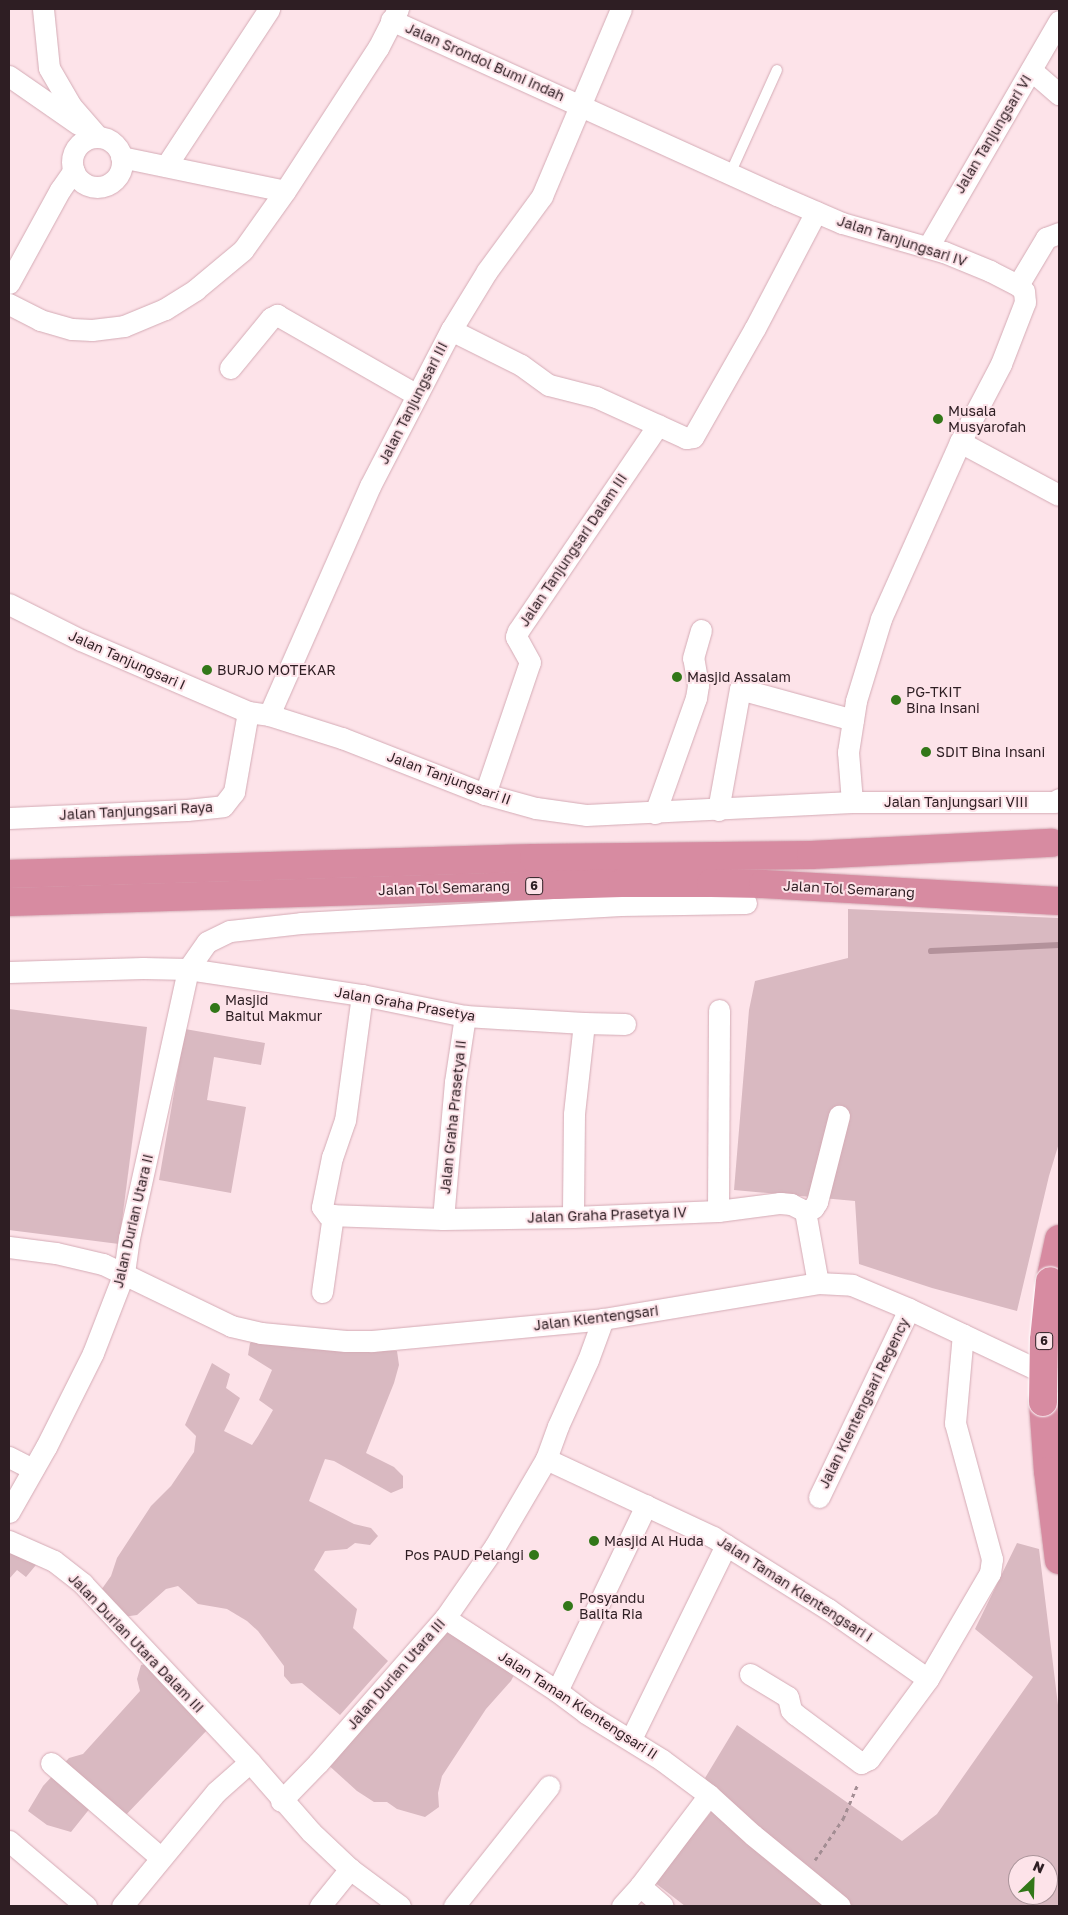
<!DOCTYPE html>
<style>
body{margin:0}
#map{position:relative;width:1068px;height:1915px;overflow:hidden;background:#fde3e9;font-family:"Golos Text",sans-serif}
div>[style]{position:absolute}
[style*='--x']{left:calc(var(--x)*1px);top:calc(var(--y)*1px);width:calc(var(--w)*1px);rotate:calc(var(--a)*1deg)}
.green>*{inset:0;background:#d9b9c1}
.stream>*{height:6px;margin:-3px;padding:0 3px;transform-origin:3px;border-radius:3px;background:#b3929b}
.path>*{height:3px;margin-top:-1.5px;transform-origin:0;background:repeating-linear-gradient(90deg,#a38d93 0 4px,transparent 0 8px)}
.roads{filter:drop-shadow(0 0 1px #d4abb5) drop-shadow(0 0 1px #d4abb5)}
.service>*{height:10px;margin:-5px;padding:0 5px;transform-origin:5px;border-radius:5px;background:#fff}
.minor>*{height:21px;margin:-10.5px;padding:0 10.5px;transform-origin:10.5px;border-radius:10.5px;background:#fff}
.minor>.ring{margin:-10.5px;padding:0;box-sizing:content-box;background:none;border:21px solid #fff;border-radius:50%}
.motorway>*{height:28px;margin:-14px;padding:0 14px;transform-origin:14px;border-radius:14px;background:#d78ba1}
.bridges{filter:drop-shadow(0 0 1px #fff) drop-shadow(0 0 1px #fff)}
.motorway-bridge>*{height:28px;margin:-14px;padding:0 14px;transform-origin:14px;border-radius:14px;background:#d78ba1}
.dots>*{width:14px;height:14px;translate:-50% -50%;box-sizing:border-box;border:2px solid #fde3e9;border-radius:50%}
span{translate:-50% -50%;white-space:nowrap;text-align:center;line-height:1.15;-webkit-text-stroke:4px #fde3e9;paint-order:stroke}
.shield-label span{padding:1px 4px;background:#fde3e9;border:1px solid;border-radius:4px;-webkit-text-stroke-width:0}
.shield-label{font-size:12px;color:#2e1e23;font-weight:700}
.street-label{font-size:14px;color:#2e1e23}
.poi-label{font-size:14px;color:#2e1e23}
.left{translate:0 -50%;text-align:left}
.right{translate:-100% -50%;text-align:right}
.frame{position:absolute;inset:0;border:10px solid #2e1e23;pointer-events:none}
.north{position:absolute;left:1008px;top:1855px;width:50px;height:50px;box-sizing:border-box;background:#fde3e9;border:1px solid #aa949a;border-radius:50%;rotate:24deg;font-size:14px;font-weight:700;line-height:20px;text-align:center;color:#2e1e23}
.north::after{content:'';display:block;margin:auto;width:18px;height:22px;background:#327718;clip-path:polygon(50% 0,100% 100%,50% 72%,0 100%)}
</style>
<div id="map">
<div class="green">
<i style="clip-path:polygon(848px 909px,1059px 918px,1059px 1143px,1049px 1176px,1017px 1311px,932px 1288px,859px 1264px,855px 1201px,734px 1190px,749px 1010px,755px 981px,848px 958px)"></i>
<i style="clip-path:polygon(9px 1009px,147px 1027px,119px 1244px,9px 1230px)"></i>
<i style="clip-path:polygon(185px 1029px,265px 1043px,261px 1065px,214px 1057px,207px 1100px,246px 1107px,231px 1193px,159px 1180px)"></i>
<i style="clip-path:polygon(261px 1336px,397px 1351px,399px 1365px,394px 1383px,366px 1453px,394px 1467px,403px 1476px,403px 1488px,391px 1493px,334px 1461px,325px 1459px,309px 1501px,354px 1524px,371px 1528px,378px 1536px,370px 1545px,355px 1543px,347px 1549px,325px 1551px,314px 1570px,357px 1609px,353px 1628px,388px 1661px,340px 1715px,302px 1683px,291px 1684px,284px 1676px,284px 1666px,258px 1631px,247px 1621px,227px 1609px,198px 1604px,178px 1586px,166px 1589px,137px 1615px,123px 1617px,99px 1593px,111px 1576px,117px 1558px,151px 1506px,171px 1486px,194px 1452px,196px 1436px,185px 1425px,212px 1363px,230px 1374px,226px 1388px,240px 1398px,224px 1431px,252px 1445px,258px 1436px,273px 1410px,259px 1400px,272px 1370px,248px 1355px,250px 1343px)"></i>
<i style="clip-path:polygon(evenodd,1017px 1543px,1039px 1549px,1058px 1705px,1059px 1906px,685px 1906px,654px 1882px,720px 1801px,705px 1778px,737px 1725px,902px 1841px,937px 1814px,1033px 1677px,975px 1629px,1017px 1543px,1018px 1865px,1048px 1865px,1048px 1895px,1018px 1895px,1018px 1865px)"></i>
<i style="clip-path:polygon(9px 1547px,36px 1565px,26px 1577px,17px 1570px,9px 1579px)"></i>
<i style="clip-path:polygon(445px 1617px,515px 1673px,511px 1681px,486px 1709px,442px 1776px,438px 1793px,439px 1807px,425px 1817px,397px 1809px,387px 1802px,374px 1802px,357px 1791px,325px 1762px)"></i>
<i style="clip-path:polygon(146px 1664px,210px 1727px,123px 1818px,91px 1807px,71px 1832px,47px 1825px,28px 1811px,43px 1786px,69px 1758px,83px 1754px,140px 1691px,137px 1679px,141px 1665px)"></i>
</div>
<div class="stream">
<i style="--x:931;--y:951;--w:128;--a:-2.7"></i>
</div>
<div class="path">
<i style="--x:815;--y:1860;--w:50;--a:-55.7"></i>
<i style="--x:843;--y:1819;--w:39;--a:-67"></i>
</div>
<div class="roads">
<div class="service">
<i style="--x:730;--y:174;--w:114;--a:-65.7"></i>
</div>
<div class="minor">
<i style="--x:43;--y:9;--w:59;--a:84.2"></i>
<i style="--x:49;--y:68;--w:44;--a:59.9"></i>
<i style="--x:71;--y:106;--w:41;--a:48.9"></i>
<i style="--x:391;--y:20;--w:424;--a:24.4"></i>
<i style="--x:777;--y:195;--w:71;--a:23.3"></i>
<i style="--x:842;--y:223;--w:106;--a:15.9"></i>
<i style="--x:944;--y:252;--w:50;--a:22.4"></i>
<i style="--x:990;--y:271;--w:31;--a:27"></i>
<i style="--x:1018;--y:285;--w:8;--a:45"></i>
<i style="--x:1024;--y:291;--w:11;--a:85"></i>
<i style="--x:1025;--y:302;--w:66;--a:111.2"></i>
<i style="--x:1001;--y:364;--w:88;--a:117.7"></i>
<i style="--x:960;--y:442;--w:194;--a:114.1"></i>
<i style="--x:881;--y:619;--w:86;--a:107"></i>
<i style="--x:856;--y:701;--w:52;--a:98.9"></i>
<i style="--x:848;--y:752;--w:50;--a:85.4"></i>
<i style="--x:1031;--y:70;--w:37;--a:41"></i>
<i style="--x:9;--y:76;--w:84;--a:34.8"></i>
<i class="ring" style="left:72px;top:137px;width:29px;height:29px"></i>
<i style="--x:121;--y:157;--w:167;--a:11.7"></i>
<i style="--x:285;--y:191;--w:171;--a:-57"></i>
<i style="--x:378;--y:48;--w:44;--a:-62.9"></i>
<i style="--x:166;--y:166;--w:188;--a:-56.7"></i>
<i style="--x:928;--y:247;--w:261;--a:-59.9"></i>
<i style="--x:9;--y:283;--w:106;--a:-61.3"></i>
<i style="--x:60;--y:190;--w:24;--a:-55"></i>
<i style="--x:1018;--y:285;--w:55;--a:-59.2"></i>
<i style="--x:1046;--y:238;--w:14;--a:-21"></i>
<i style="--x:9;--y:304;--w:35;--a:27"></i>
<i style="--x:40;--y:320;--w:33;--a:16"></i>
<i style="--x:72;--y:329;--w:20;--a:3"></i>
<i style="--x:92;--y:330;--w:32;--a:-7"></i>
<i style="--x:124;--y:326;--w:44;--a:-22.5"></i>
<i style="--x:165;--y:309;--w:36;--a:-32"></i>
<i style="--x:195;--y:290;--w:62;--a:-39.8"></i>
<i style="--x:243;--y:250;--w:72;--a:-54.6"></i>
<i style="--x:451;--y:330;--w:78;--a:26.6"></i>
<i style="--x:521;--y:365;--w:34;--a:36"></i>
<i style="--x:549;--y:385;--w:49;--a:14.3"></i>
<i style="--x:596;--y:397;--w:99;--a:24.5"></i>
<i style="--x:686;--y:438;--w:7;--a:-8"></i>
<i style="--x:693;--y:437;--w:125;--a:-60.4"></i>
<i style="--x:755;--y:328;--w:131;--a:-62.3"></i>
<i style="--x:230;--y:368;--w:65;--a:-50.6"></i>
<i style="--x:271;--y:318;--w:7;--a:-27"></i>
<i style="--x:277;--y:315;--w:161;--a:29.7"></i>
<i style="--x:960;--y:442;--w:112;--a:28.2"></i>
<i style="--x:9;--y:604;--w:80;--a:26.6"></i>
<i style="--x:81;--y:640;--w:182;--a:23.3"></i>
<i style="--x:248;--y:712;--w:21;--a:8"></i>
<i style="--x:269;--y:715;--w:77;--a:17.5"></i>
<i style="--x:342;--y:738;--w:154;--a:21.4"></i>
<i style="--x:485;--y:794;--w:53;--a:15.4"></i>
<i style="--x:536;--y:808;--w:50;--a:8"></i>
<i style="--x:586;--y:815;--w:266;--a:-2.8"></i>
<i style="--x:852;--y:802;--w:202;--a:0"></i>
<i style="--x:1054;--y:802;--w:6;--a:-31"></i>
<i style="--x:269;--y:715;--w:250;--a:-66.2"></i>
<i style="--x:370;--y:486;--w:176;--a:-62.6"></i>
<i style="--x:451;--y:330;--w:69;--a:-58.6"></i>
<i style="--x:487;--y:271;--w:93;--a:-53.7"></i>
<i style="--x:542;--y:196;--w:203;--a:-67.1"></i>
<i style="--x:485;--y:794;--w:139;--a:-71.2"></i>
<i style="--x:530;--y:662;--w:29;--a:-119"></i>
<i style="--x:516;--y:637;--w:6;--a:-72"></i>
<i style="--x:518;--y:631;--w:249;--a:-55.8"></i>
<i style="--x:718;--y:810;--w:123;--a:-79.7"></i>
<i style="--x:740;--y:689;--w:117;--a:15.3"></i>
<i style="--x:655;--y:813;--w:122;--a:-70.4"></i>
<i style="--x:696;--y:698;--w:13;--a:-81"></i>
<i style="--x:698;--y:685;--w:27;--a:-100"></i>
<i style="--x:693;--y:658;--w:29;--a:-74"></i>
<i style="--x:9;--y:818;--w:178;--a:-2.6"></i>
<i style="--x:187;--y:810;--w:36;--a:-6"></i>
<i style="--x:223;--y:806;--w:18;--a:-52"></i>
<i style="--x:234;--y:792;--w:81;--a:-80.1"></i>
<i style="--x:9;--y:972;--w:134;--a:-1.7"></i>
<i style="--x:143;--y:968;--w:45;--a:1.3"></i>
<i style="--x:188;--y:969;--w:176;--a:8.5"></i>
<i style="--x:362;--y:995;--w:105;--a:11.5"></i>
<i style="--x:465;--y:1016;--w:119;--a:3.4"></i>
<i style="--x:584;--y:1023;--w:92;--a:96.3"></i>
<i style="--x:574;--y:1114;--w:103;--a:90.6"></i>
<i style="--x:362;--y:995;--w:126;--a:97.7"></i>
<i style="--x:345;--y:1120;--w:39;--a:109"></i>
<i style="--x:332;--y:1157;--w:51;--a:101.3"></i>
<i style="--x:322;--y:1207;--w:10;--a:53"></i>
<i style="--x:328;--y:1215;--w:115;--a:2"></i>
<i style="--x:443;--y:1219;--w:130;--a:-0.9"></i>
<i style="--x:573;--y:1217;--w:145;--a:-2.4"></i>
<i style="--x:718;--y:1211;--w:63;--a:-7.4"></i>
<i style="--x:780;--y:1203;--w:11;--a:5"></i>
<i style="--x:791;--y:1204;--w:16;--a:27"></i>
<i style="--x:805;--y:1211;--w:73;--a:79.8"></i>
<i style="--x:584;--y:1023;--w:41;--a:1.4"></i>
<i style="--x:718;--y:1211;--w:201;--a:-89.7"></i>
<i style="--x:805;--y:1211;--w:9;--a:-21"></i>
<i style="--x:813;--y:1208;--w:7;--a:-56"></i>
<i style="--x:817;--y:1202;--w:89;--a:-75.7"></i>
<i style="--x:443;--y:1219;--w:138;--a:-85"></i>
<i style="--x:455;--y:1082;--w:67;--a:-81.4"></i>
<i style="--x:9;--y:1247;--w:47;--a:7.3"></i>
<i style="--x:56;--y:1253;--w:48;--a:13.2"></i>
<i style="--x:103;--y:1264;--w:142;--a:25.8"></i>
<i style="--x:231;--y:1326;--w:31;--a:13"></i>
<i style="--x:261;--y:1333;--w:85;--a:5.4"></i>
<i style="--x:346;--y:1341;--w:26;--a:0"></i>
<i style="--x:372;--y:1341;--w:232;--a:-5.4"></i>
<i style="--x:603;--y:1319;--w:218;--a:-9.5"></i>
<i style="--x:818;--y:1283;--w:34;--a:3"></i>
<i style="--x:852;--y:1285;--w:62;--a:22.8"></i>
<i style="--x:909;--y:1309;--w:166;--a:25.3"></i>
<i style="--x:322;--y:1292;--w:78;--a:-81.9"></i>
<i style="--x:9;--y:1457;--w:27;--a:27"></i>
<i style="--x:546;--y:1459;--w:184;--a:25"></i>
<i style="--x:713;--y:1537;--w:136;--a:32.1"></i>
<i style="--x:828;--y:1609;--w:122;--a:35"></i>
<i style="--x:819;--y:1497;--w:208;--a:-64.4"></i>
<i style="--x:9;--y:1512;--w:75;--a:-60.4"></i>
<i style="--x:46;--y:1447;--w:105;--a:-63.4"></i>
<i style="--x:93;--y:1353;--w:86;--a:-68.8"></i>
<i style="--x:124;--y:1273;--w:35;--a:-82"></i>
<i style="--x:129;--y:1238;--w:275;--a:-77.6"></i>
<i style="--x:188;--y:969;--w:33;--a:-55"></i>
<i style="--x:207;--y:942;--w:25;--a:-26"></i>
<i style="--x:230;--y:931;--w:71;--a:-6.4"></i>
<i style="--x:301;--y:923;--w:320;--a:-3.2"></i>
<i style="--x:620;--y:905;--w:126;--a:-0.9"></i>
<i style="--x:9;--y:1541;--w:49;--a:24"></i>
<i style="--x:54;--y:1561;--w:37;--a:38"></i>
<i style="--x:83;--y:1584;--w:244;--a:46.8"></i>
<i style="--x:250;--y:1762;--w:93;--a:48.9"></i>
<i style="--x:311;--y:1832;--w:54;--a:43.5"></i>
<i style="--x:350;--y:1869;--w:62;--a:36.5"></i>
<i style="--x:445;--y:1618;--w:134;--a:33.1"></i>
<i style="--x:557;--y:1691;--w:36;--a:37"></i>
<i style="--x:586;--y:1713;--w:89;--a:31.7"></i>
<i style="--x:662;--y:1760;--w:59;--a:36.7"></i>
<i style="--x:709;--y:1795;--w:114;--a:127.2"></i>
<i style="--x:640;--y:1886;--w:30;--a:41"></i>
<i style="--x:750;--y:1674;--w:44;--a:31.2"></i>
<i style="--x:788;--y:1697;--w:13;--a:77"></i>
<i style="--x:791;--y:1710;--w:6;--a:45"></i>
<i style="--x:795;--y:1714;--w:82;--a:36.6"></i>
<i style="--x:861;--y:1763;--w:9;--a:-27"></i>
<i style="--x:869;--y:1759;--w:99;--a:-53.6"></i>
<i style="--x:928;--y:1679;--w:123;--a:-59.7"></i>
<i style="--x:990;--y:1573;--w:14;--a:-82"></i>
<i style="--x:992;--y:1559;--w:141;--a:-105.2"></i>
<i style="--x:955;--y:1423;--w:89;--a:-84.9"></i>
<i style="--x:557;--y:1691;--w:206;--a:-64.4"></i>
<i style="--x:631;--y:1739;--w:216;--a:-63.9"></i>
<i style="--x:51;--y:1763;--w:145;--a:40.8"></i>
<i style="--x:709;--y:1795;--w:59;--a:42.3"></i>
<i style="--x:753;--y:1835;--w:112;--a:39.2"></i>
<i style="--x:281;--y:1801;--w:53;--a:-45.8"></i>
<i style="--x:318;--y:1763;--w:193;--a:-48.8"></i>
<i style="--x:445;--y:1618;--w:88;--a:-55.2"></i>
<i style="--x:495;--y:1546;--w:101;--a:-59.6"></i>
<i style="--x:546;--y:1459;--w:35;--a:-70"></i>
<i style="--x:558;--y:1426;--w:72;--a:-65.6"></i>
<i style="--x:588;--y:1360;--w:44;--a:-69.9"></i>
<i style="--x:9;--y:1841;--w:101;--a:40.2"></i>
<i style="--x:122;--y:1906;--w:148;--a:-50.5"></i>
<i style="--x:216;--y:1792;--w:45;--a:-41.4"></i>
<i style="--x:320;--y:1906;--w:48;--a:-51"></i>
<i style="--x:454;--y:1906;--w:153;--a:-51.6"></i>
<i style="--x:622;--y:1906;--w:27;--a:-48"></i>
</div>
<div class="motorway">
<i style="--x:9;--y:874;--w:525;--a:-1.75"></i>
<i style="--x:534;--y:858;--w:277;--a:-0.6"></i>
<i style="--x:811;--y:855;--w:241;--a:-2.9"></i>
<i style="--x:9;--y:902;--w:613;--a:-1.78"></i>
<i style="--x:622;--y:883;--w:89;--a:0"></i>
<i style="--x:711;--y:883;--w:52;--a:1.1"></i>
<i style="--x:763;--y:884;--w:296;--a:3.3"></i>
<i style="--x:1050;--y:1281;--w:43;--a:-77.9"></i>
<i style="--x:1043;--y:1402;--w:69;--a:85.9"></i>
<i style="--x:1048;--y:1471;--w:90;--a:83"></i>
</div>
</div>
<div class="bridges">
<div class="motorway-bridge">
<i style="--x:1043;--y:1402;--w:62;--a:-89.1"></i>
<i style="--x:1044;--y:1340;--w:59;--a:-84.2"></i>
</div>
</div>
<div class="dots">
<i style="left:938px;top:419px;background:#327718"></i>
<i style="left:207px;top:670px;background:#327718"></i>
<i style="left:677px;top:677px;background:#327718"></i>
<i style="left:896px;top:700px;background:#327718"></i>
<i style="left:926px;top:752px;background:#327718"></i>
<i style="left:215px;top:1008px;background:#327718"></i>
<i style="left:594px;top:1541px;background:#327718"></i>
<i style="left:534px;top:1555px;background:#327718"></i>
<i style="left:568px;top:1606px;background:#327718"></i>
</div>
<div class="shield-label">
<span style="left:534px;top:886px">6</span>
<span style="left:1044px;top:1341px">6</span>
</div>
<div class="street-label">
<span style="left:485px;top:62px;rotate:24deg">Jalan Srondol Bumi Indah</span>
<span style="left:993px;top:134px;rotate:-59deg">Jalan Tanjungsari VI</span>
<span style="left:902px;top:241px;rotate:18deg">Jalan Tanjungsari IV</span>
<span style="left:413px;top:403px;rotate:-63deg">Jalan Tanjungsari III</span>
<span style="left:573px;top:550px;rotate:-56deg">Jalan Tanjungsari Dalam III</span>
<span style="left:127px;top:660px;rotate:24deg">Jalan Tanjungsari I</span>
<span style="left:449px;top:778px;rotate:20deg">Jalan Tanjungsari II</span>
<span style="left:956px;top:802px">Jalan Tanjungsari VIII</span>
<span style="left:136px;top:811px;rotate:-3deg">Jalan Tanjungsari Raya</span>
<span style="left:444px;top:888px;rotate:-2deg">Jalan Tol Semarang</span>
<span style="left:849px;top:889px;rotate:3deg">Jalan Tol Semarang</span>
<span style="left:405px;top:1004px;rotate:10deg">Jalan Graha Prasetya</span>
<span style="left:453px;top:1117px;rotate:-84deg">Jalan Graha Prasetya II</span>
<span style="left:607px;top:1215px;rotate:-2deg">Jalan Graha Prasetya IV</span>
<span style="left:133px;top:1221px;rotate:-77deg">Jalan Durian Utara II</span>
<span style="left:596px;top:1318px;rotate:-7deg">Jalan Klentengsari</span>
<span style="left:864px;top:1403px;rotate:-64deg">Jalan Klentengsari Regency</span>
<span style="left:795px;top:1589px;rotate:33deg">Jalan Taman Klentengsari I</span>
<span style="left:136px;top:1643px;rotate:46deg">Jalan Durian Utara Dalam III</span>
<span style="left:396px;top:1674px;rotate:-49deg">Jalan Durian Utara III</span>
<span style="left:578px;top:1705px;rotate:33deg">Jalan Taman Klentengsari II</span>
</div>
<div class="poi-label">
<span class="left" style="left:948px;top:419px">Musala<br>Musyarofah</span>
<span class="left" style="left:217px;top:670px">BURJO MOTEKAR</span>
<span class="left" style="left:687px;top:677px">Masjid Assalam</span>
<span class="left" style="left:906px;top:700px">PG-TKIT<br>Bina Insani</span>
<span class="left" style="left:936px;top:752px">SDIT Bina Insani</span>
<span class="left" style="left:225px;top:1008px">Masjid<br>Baitul Makmur</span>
<span class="left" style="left:604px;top:1541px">Masjid Al Huda</span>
<span class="right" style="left:524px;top:1555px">Pos PAUD Pelangi</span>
<span class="left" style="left:579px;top:1606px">Posyandu<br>Balita Ria</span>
</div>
<div class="frame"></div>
<div class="north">N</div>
</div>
